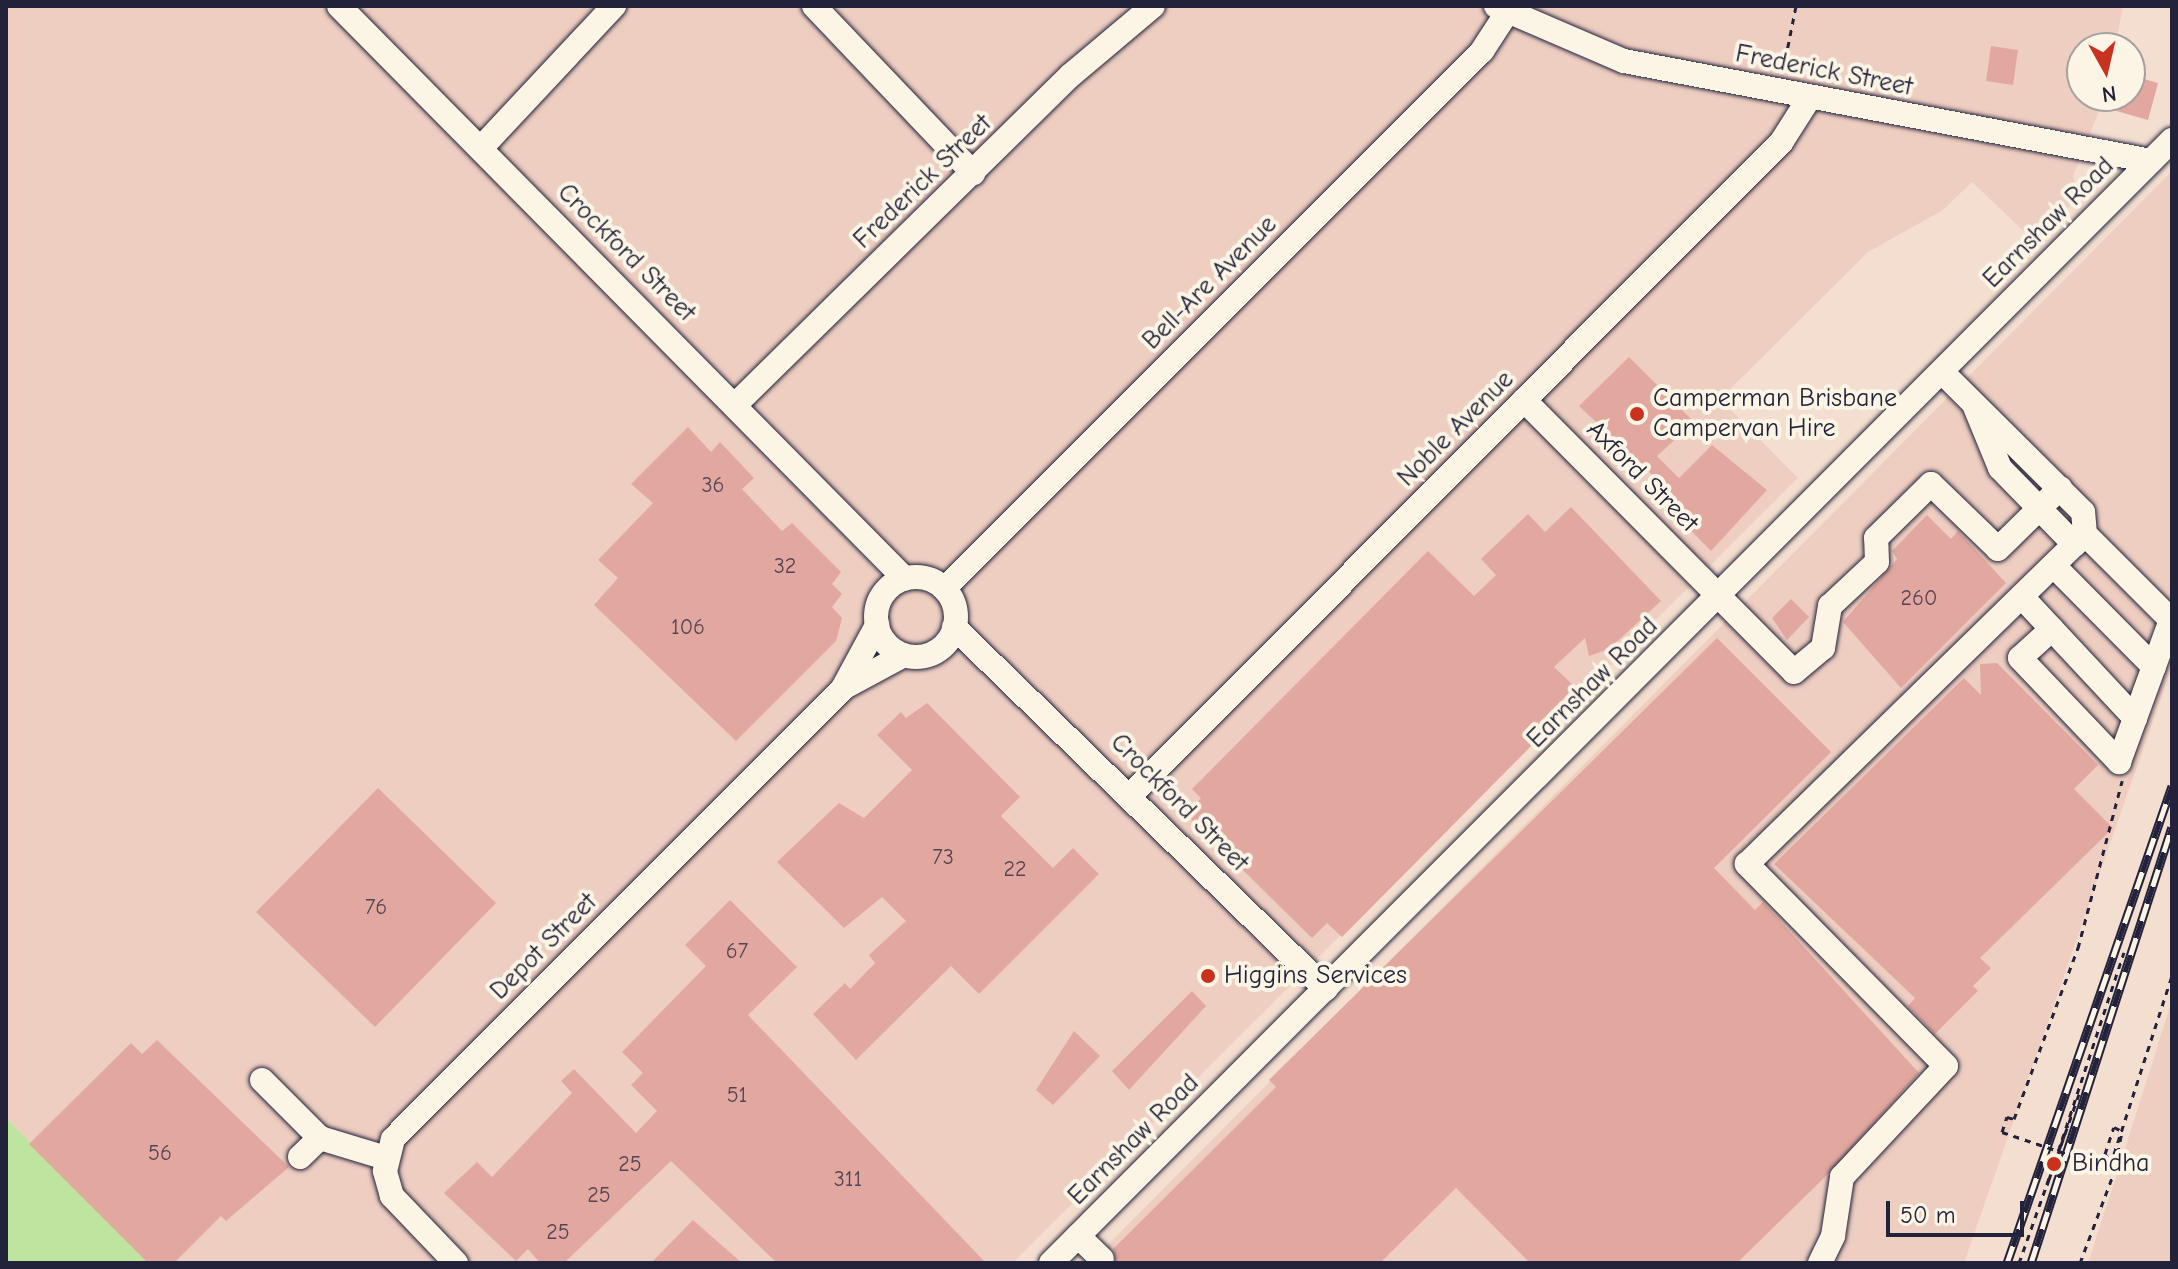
<!DOCTYPE html>
<style>
body{margin:0}
#map{position:relative;width:2178px;height:1269px;overflow:hidden;background:#f4ded0;font-family:"Comic Neue",sans-serif}
div>[style]{position:absolute}
[style*='--x']{left:calc(var(--x)*1px);top:calc(var(--y)*1px);width:calc(var(--w)*1px);rotate:calc(var(--a)*1deg)}
.built>*{inset:0;background:#efcec2}
.green>*{inset:0;background:#bfe49f}
.building>*{inset:0;background:#e2a8a0}
.path>*{height:3px;margin-top:-1.5px;transform-origin:0;background:repeating-linear-gradient(90deg,#22223b 0 6px,transparent 0 12px)}
.roads{filter:drop-shadow(0 0 2px #22223b) drop-shadow(0 0 2px #22223b)}
.minor>*{height:24px;margin:-12px;padding:0 12px;transform-origin:12px;border-radius:12px;background:#fcf5e5}
.minor>.ring{margin:-12px;padding:0;box-sizing:content-box;background:none;border:24px solid #fcf5e5;border-radius:50%}
.rail>*{height:9px;margin-top:-4.5px;transform-origin:0;background:repeating-linear-gradient(90deg,#fcf5e5 0 18px,#22223b 0 36px);box-sizing:border-box;border-block:2px solid #22223b}
.path-bridge>*{height:3px;margin-top:-1.5px;transform-origin:0;background:repeating-linear-gradient(90deg,#22223b 0 6px,transparent 0 12px)}
.dots>*{width:22px;height:22px;translate:-50% -50%;box-sizing:border-box;border:4px solid #fcf5e5;border-radius:50%}
span{translate:-50% -50%;white-space:nowrap;text-align:center;line-height:1.15;-webkit-text-stroke:8px #fcf5e5;paint-order:stroke}
.number-label{font-size:22px;color:#524454}
.number-label span{-webkit-text-stroke-width:0}
.street-label{font-size:26px;color:#22223b}
.poi-label{font-size:26px;color:#22223b}
.left{translate:0 -50%;text-align:left}
.frame{position:absolute;inset:0;border:8px solid #22223b;pointer-events:none}
.north{position:absolute;left:2066px;top:32px;width:80px;height:80px;box-sizing:border-box;background:#fcf5e5;border:2px solid #a5a1a1;border-radius:50%;rotate:172deg;font-size:22px;font-weight:700;line-height:32px;text-align:center;color:#22223b}
.north::after{content:'';display:block;margin:auto;width:28px;height:36px;background:#c8321e;clip-path:polygon(50% 0,100% 100%,50% 72%,0 100%)}
.scale{position:absolute;left:1886px;top:1201px;width:138px;height:36px;box-sizing:border-box;border:4px solid #22223b;border-top:0;padding-left:10px;font-size:24px;line-height:28px;white-space:nowrap;color:#22223b;-webkit-text-stroke:6px #fcf5e5;paint-order:stroke}
</style>
<div id="map">
<div class="built">
<i style="clip-path:polygon(6px 6px,2123px 6px,2115px 48px,2082px 48px,2082px 96px,2105px 96px,2073px 176px,2078px 197px,2034px 241px,1972px 182px,1943px 210px,1868px 252px,1720px 399px,1798px 478px,1013px 1263px,151px 1263px,6px 1118px)"></i>
<i style="clip-path:polygon(2172px 171px,2172px 666px,1964px 1263px,1090px 1263px)"></i>
<i style="clip-path:polygon(2172px 1000px,2172px 1263px,2088px 1263px,2118px 1171px)"></i>
</div>
<div class="green">
<i style="clip-path:polygon(6px 1118px,151px 1263px,6px 1263px)"></i>
</div>
<div class="building">
<i style="clip-path:polygon(1991px 46px,2018px 50px,2013px 85px,1986px 81px)"></i>
<i style="clip-path:polygon(2130px 75px,2158px 83px,2148px 120px,2113px 110px,2116px 96px,2130px 96px)"></i>
<i style="clip-path:polygon(1629px 357px,1694px 422px,1657px 456px,1679px 478px,1712px 445px,1767px 490px,1711px 551px,1652px 491px,1660px 482px,1579px 406px)"></i>
<i style="clip-path:polygon(688px 427px,711px 452px,720px 442px,754px 478px,742px 489px,782px 531px,792px 523px,841px 572px,832px 584px,842px 594px,832px 607px,842px 618px,836px 641px,736px 741px,594px 605px,618px 578px,598px 560px,653px 503px,631px 484px)"></i>
<i style="clip-path:polygon(1571px 507px,1661px 601px,1609px 649px,1589px 656px,1585px 638px,1554px 667px,1575px 687px,1539px 723px,1547px 730px,1342px 937px,1327px 923px,1312px 938px,1186px 814px,1201px 798px,1192px 789px,1428px 551px,1474px 596px,1496px 575px,1481px 559px,1528px 514px,1545px 532px)"></i>
<i style="clip-path:polygon(1927px 515px,1951px 539px,1958px 531px,2006px 583px,1901px 688px,1843px 622px,1897px 559px,1892px 551px)"></i>
<i style="clip-path:polygon(1791px 599px,1809px 617px,1787px 640px,1772px 618px)"></i>
<i style="clip-path:polygon(1717px 638px,1831px 752px,1714px 868px,1755px 910px,1763px 902px,1919px 1073px,1828px 1174px,1737px 1263px,1530px 1263px,1456px 1188px,1380px 1263px,1116px 1263px,1113px 1249px,1276px 1087px,1269px 1080px)"></i>
<i style="clip-path:polygon(1997px 663px,2098px 765px,2074px 789px,2113px 828px,1980px 958px,1991px 968px,1973px 986px,1978px 991px,1935px 1034px,1908px 1006px,1915px 998px,1774px 864px,1964px 678px,1981px 695px,1980px 664px)"></i>
<i style="clip-path:polygon(927px 703px,1020px 797px,1001px 816px,1053px 868px,1073px 848px,1099px 874px,979px 994px,951px 966px,856px 1060px,813px 1014px,845px 983px,850px 989px,875px 963px,869px 955px,906px 921px,882px 897px,844px 928px,777px 862px,839px 803px,864px 818px,912px 770px,877px 735px,901px 712px,906px 718px)"></i>
<i style="clip-path:polygon(378px 788px,496px 903px,375px 1027px,256px 912px)"></i>
<i style="clip-path:polygon(730px 900px,797px 967px,748px 1015px,986px 1263px,777px 1263px,671px 1161px,564px 1263px,540px 1263px,528px 1249px,516px 1261px,444px 1193px,477px 1162px,492px 1177px,572px 1093px,561px 1081px,574px 1069px,636px 1133px,657px 1111px,631px 1085px,643px 1073px,622px 1052px,706px 966px,685px 945px)"></i>
<i style="clip-path:polygon(1192px 991px,1206px 1006px,1129px 1090px,1112px 1071px)"></i>
<i style="clip-path:polygon(1074px 1031px,1100px 1056px,1053px 1105px,1036px 1090px)"></i>
<i style="clip-path:polygon(157px 1040px,289px 1167px,226px 1221px,221px 1216px,174px 1263px,148px 1263px,29px 1144px,131px 1043px,142px 1054px)"></i>
<i style="clip-path:polygon(693px 1220px,742px 1263px,651px 1263px)"></i>
</div>
<div class="path">
<i style="--x:1783;--y:71;--w:66;--a:-78.7"></i>
<i style="--x:2079;--y:1094;--w:96;--a:109.4"></i>
<i style="--x:2047;--y:1185;--w:245;--a:-71.7"></i>
<i style="--x:2002;--y:1132;--w:16;--a:-72"></i>
<i style="--x:2007;--y:1117;--w:7;--a:16"></i>
<i style="--x:2014;--y:1119;--w:183;--a:-69.5"></i>
<i style="--x:2078;--y:948;--w:173;--a:-75.2"></i>
<i style="--x:2114;--y:1154;--w:188;--a:-72"></i>
<i style="--x:2115;--y:1165;--w:35;--a:-78"></i>
<i style="--x:2019;--y:1263;--w:146;--a:-70.5"></i>
<i style="--x:2080;--y:1263;--w:103;--a:-69.4"></i>
<i style="--x:2116;--y:1167;--w:17;--a:-130"></i>
<i style="--x:2105;--y:1154;--w:28;--a:-72"></i>
<i style="--x:2114;--y:1127;--w:9;--a:27"></i>
</div>
<div class="roads">
<div class="minor">
<i style="--x:339;--y:6;--w:805;--a:45.35"></i>
<i style="--x:814;--y:6;--w:231;--a:46.4"></i>
<i style="--x:1496;--y:6;--w:139;--a:23.3"></i>
<i style="--x:1624;--y:61;--w:536;--a:10.74"></i>
<i style="--x:481;--y:148;--w:195;--a:-46.9"></i>
<i style="--x:1524;--y:400;--w:383;--a:45.2"></i>
<i style="--x:1794;--y:672;--w:38;--a:-40"></i>
<i style="--x:1823;--y:648;--w:43;--a:-80.5"></i>
<i style="--x:1830;--y:606;--w:64;--a:-43.1"></i>
<i style="--x:1877;--y:562;--w:24;--a:-92"></i>
<i style="--x:1876;--y:538;--w:77;--a:-44.5"></i>
<i style="--x:1931;--y:484;--w:93;--a:44.1"></i>
<i style="--x:1998;--y:549;--w:87;--a:-44.5"></i>
<i style="--x:737;--y:403;--w:468;--a:-44.5"></i>
<i style="--x:1071;--y:75;--w:107;--a:-40.1"></i>
<i style="--x:1975;--y:407;--w:66;--a:67.7"></i>
<i style="--x:2000;--y:468;--w:107;--a:45.8"></i>
<i style="--x:2054;--y:566;--w:142;--a:45.3"></i>
<i class="ring" style="left:876px;top:577px;width:56px;height:56px"></i>
<i style="--x:944;--y:589;--w:761;--a:-45"></i>
<i style="--x:1482;--y:51;--w:48;--a:-57"></i>
<i style="--x:2022;--y:597;--w:166;--a:47"></i>
<i style="--x:954;--y:627;--w:519;--a:44.22"></i>
<i style="--x:2052;--y:629;--w:43;--a:137.8"></i>
<i style="--x:2020;--y:658;--w:144;--a:46.4"></i>
<i style="--x:2119;--y:762;--w:151;--a:-69.9"></i>
<i style="--x:2171;--y:620;--w:122;--a:-135"></i>
<i style="--x:843;--y:688;--w:69;--a:-28.4"></i>
<i style="--x:1132;--y:794;--w:921;--a:-45.13"></i>
<i style="--x:1782;--y:141;--w:52;--a:-57.5"></i>
<i style="--x:262;--y:1080;--w:82;--a:45"></i>
<i style="--x:320;--y:1138;--w:69;--a:16.9"></i>
<i style="--x:300;--y:1157;--w:28;--a:-44"></i>
<i style="--x:1078;--y:1236;--w:33;--a:44"></i>
<i style="--x:456;--y:1263;--w:93;--a:-133.7"></i>
<i style="--x:392;--y:1196;--w:26;--a:-106"></i>
<i style="--x:385;--y:1171;--w:33;--a:-76"></i>
<i style="--x:393;--y:1139;--w:637;--a:-45.06"></i>
<i style="--x:843;--y:688;--w:72;--a:-61.6"></i>
<i style="--x:1051;--y:1263;--w:1587;--a:-45.05"></i>
<i style="--x:1820;--y:1263;--w:30;--a:-64"></i>
<i style="--x:1833;--y:1236;--w:60;--a:-81.3"></i>
<i style="--x:1842;--y:1177;--w:152;--a:-46.9"></i>
<i style="--x:1946;--y:1066;--w:284;--a:-134.6"></i>
<i style="--x:1747;--y:864;--w:472;--a:-44.3"></i>
<i style="--x:2085;--y:534;--w:22;--a:-95"></i>
<i style="--x:2083;--y:512;--w:199;--a:-135.2"></i>
</div>
</div>
<div class="rail">
<i style="--x:2007;--y:1263;--w:505;--a:-70.92"></i>
<i style="--x:2031;--y:1263;--w:458;--a:-72.1"></i>
</div>
<div class="path-bridge">
<i style="--x:2002;--y:1132;--w:113;--a:18.6"></i>
<i style="--x:2109;--y:1168;--w:15;--a:-70"></i>
</div>
<div class="dots">
<i style="left:1637px;top:414px;background:#c8321e"></i>
<i style="left:1208px;top:976px;background:#c8321e"></i>
<i style="left:2054px;top:1164px;background:#c8321e"></i>
</div>
<div class="number-label">
<span style="left:713px;top:486px">36</span>
<span style="left:785px;top:567px">32</span>
<span style="left:1919px;top:599px">260</span>
<span style="left:688px;top:628px">106</span>
<span style="left:943px;top:858px">73</span>
<span style="left:1015px;top:870px">22</span>
<span style="left:376px;top:908px">76</span>
<span style="left:737px;top:952px">67</span>
<span style="left:737px;top:1096px">51</span>
<span style="left:160px;top:1154px">56</span>
<span style="left:630px;top:1165px">25</span>
<span style="left:848px;top:1180px">311</span>
<span style="left:599px;top:1196px">25</span>
<span style="left:558px;top:1233px">25</span>
</div>
<div class="street-label">
<span style="left:1824px;top:71px;rotate:11deg">Frederick Street</span>
<span style="left:923px;top:182px;rotate:-44deg">Frederick Street</span>
<span style="left:2049px;top:223px;rotate:-45deg">Earnshaw Road</span>
<span style="left:626px;top:253px;rotate:45deg">Crockford Street</span>
<span style="left:1210px;top:283px;rotate:-45deg">Bell-Are Avenue</span>
<span style="left:1456px;top:429px;rotate:-45deg">Noble Avenue</span>
<span style="left:1642px;top:477px;rotate:45deg">Axford Street</span>
<span style="left:1593px;top:683px;rotate:-45deg">Earnshaw Road</span>
<span style="left:1179px;top:803px;rotate:45deg">Crockford Street</span>
<span style="left:544px;top:947px;rotate:-45deg">Depot Street</span>
<span style="left:1134px;top:1140px;rotate:-45deg">Earnshaw Road</span>
</div>
<div class="poi-label">
<span class="left" style="left:1653px;top:414px">Camperman Brisbane<br>Campervan Hire</span>
<span class="left" style="left:1224px;top:976px">Higgins Services</span>
<span class="left" style="left:2072px;top:1164px">Bindha</span>
</div>
<div class="frame"></div>
<div class="north">N</div>
<div class="scale">50 m</div>
</div>
